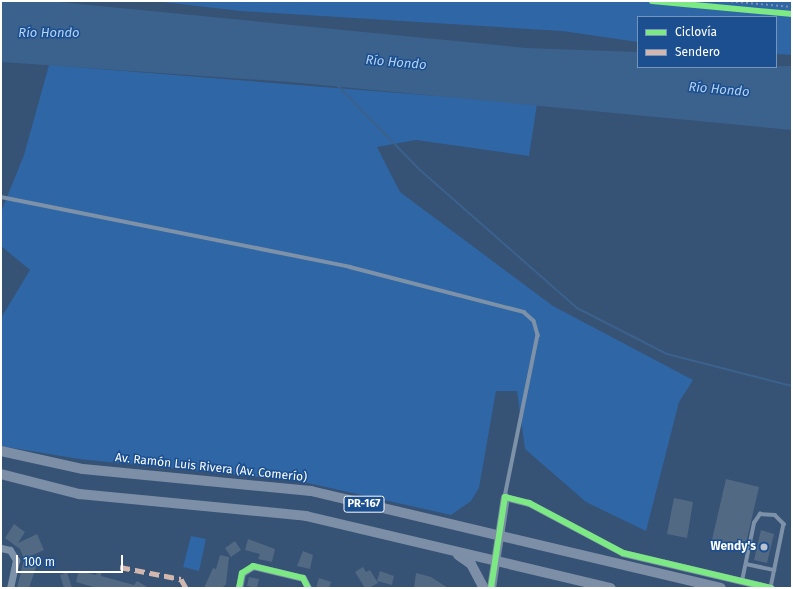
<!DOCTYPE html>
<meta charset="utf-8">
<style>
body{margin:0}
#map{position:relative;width:793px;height:589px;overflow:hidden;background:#365274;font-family:"Fira Sans",sans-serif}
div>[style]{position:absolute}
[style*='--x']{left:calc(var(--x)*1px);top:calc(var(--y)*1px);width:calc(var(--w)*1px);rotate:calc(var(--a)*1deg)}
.green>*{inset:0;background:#2f66a5}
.water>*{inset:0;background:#3b618d}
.stream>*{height:2px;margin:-1px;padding:0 1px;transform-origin:1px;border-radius:1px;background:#3b618d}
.building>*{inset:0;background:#526984}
.path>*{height:1.5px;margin-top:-0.75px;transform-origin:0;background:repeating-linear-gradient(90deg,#7d92a8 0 2px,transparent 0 5px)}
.lane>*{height:3.5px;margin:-1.75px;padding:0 1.75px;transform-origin:1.75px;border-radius:1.75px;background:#7d92a8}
.street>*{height:7px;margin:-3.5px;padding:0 3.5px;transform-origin:3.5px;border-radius:3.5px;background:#7d92a8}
.secondary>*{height:9px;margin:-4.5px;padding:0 4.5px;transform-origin:4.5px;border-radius:4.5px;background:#798da4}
.primary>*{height:10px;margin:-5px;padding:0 5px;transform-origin:5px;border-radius:5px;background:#7d8ea7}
.quiet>*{height:5px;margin-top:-2.5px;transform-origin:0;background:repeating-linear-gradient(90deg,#d1b7ad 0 10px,transparent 0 15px)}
.cycleway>*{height:6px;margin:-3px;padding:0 3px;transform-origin:3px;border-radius:3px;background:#7ce984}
.dots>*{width:11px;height:11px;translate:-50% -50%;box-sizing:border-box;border:2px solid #1b4f8f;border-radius:50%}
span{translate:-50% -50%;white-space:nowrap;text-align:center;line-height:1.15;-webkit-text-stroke:3px #1b4f8f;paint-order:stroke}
.shield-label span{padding:1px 3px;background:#1b4f8f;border:1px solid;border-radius:3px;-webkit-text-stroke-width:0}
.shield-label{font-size:11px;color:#fff;font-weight:700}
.street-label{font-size:12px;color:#fff}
.poi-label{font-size:12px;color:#fff;font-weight:700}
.right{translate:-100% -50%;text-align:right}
.water-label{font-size:13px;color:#b5d3f5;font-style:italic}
.frame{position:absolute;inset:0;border:2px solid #fff;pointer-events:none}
.legend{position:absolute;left:637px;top:16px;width:140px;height:52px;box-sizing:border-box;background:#1b4f8f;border:1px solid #7695bc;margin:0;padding:5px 7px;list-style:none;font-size:12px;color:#fff}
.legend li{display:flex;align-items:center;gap:8px;height:20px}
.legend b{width:20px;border:1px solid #7695bc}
.scale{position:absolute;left:16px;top:555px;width:107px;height:18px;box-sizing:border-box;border:2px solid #fff;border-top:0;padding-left:5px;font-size:12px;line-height:14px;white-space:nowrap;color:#fff;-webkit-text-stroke:3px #1b4f8f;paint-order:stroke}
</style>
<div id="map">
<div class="green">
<i style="clip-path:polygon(154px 1px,792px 1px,792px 55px,776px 54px,776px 17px,638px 17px,638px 42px,562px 31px,241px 11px)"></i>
<i style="clip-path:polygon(49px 65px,537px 104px,529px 156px,416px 140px,377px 147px,400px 192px,553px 306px,693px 380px,679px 402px,646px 531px,586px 502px,525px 449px,517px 391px,496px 391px,479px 488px,471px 501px,451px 515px,299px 481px,79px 459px,1px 446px,1px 318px,30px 270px,1px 246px,1px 212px,24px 155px)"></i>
<i style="clip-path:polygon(191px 536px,206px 539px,199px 571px,183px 567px)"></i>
</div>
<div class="water">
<i style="clip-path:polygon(1px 1px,49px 1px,527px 48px,638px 52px,638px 67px,792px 66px,792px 130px,289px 82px,1px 62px)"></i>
</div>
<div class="stream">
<i style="--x:338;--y:86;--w:117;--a:45.7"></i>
<i style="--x:420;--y:170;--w:209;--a:41.3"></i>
<i style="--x:577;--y:308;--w:101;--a:27.1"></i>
<i style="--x:667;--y:354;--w:129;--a:14.4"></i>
</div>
<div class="building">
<i style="clip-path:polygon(726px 479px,759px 487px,744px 552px,711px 544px)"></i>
<i style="clip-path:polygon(674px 498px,693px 502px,687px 538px,667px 534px)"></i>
<i style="clip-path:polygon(14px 524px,25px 532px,18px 543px,37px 534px,44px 550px,26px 558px,38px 561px,29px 588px,17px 588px,24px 559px,20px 549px,5px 538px)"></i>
<i style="clip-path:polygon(761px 530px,774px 534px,767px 563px,754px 560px)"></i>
<i style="clip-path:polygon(248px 539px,275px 549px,272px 562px,258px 559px,260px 554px,245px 550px)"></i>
<i style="clip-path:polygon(235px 541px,241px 550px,231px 557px,225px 548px)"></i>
<i style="clip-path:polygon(303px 551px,313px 555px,310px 569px,297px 566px)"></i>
<i style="clip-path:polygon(220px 555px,229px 557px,226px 584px,222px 588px,204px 588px,213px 568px,216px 569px)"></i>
<i style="clip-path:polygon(363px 567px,366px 572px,370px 570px,378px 583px,369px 588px,365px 588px,355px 572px)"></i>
<i style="clip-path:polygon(79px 571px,96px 575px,97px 571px,102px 572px,101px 576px,134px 585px,137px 581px,149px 588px,97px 588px,76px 582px)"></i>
<i style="clip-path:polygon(380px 571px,394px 576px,392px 585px,377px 581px)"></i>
<i style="clip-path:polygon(67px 572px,72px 588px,64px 588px,60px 575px)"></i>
<i style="clip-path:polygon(416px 573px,431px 577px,448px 588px,414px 588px)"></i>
<i style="clip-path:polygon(249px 577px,259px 579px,257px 588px,247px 586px)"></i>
<i style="clip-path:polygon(319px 578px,331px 582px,329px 588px,316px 588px)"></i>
</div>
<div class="path">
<i style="--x:726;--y:1;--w:66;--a:5.2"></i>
</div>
<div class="lane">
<i style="--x:1;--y:197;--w:356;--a:11.3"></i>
<i style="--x:350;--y:267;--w:180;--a:14.5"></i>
<i style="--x:524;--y:312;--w:13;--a:42"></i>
<i style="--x:534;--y:321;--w:15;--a:74"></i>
<i style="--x:538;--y:335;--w:165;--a:101.5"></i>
<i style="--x:746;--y:564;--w:29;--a:12"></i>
<i style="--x:742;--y:581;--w:59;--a:-78.3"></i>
<i style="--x:754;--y:523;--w:11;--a:-56"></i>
<i style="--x:760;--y:514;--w:15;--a:4"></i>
<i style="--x:775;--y:515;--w:13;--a:45"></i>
<i style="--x:784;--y:524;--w:65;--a:101.5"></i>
</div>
<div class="street">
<i style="--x:505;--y:497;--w:25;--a:14"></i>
<i style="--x:529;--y:503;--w:106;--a:28"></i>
<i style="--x:623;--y:553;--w:152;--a:13.3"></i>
<i style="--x:1;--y:548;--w:9;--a:13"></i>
<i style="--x:10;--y:550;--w:12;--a:59"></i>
<i style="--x:16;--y:560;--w:29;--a:102"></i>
<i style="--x:239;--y:588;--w:15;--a:-79"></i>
<i style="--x:242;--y:573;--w:13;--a:-32"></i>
<i style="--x:253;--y:566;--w:51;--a:13.5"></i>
<i style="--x:303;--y:578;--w:11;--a:63"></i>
</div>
<div class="secondary">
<i style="--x:491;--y:588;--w:92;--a:-81.3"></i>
</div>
<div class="primary">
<i style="--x:1;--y:451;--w:84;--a:12.4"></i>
<i style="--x:83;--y:469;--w:229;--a:5.5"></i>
<i style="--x:311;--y:491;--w:421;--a:13.3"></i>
<i style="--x:1;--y:474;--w:81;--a:14.4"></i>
<i style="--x:79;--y:494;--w:228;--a:5.5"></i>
<i style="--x:306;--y:516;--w:313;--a:13.3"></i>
<i style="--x:458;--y:555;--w:16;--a:35"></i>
<i style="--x:471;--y:564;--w:27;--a:62"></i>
</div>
<div class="quiet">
<i style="--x:120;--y:567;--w:62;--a:11.1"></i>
<i style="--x:181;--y:579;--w:10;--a:61"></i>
</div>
<div class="cycleway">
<i style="--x:652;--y:1;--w:141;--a:5.3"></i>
<i style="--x:239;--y:588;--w:15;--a:-79"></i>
<i style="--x:242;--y:573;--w:13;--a:-32"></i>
<i style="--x:253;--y:566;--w:51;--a:13.5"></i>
<i style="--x:303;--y:578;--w:11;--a:63"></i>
<i style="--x:491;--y:588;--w:92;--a:-81.3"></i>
<i style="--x:505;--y:497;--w:25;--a:14"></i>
<i style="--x:529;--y:503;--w:106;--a:28"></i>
<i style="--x:623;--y:553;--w:152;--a:13.3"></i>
</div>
<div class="dots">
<i style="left:764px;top:547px;background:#b9c2ce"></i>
</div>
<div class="shield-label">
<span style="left:364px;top:504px">PR-167</span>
</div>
<div class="street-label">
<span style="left:211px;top:468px;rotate:6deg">Av. Ramón Luis Rivera (Av. Comerío)</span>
</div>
<div class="poi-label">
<span class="right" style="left:756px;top:547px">Wendy's</span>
</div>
<div class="water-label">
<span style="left:49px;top:33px">Río Hondo</span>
<span style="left:396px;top:63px;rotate:5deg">Río Hondo</span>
<span style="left:719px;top:90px;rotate:5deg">Río Hondo</span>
</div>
<div class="frame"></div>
<ul class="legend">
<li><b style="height:5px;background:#7ce984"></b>Ciclovía</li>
<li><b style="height:5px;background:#d1b7ad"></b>Sendero</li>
</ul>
<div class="scale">100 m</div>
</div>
